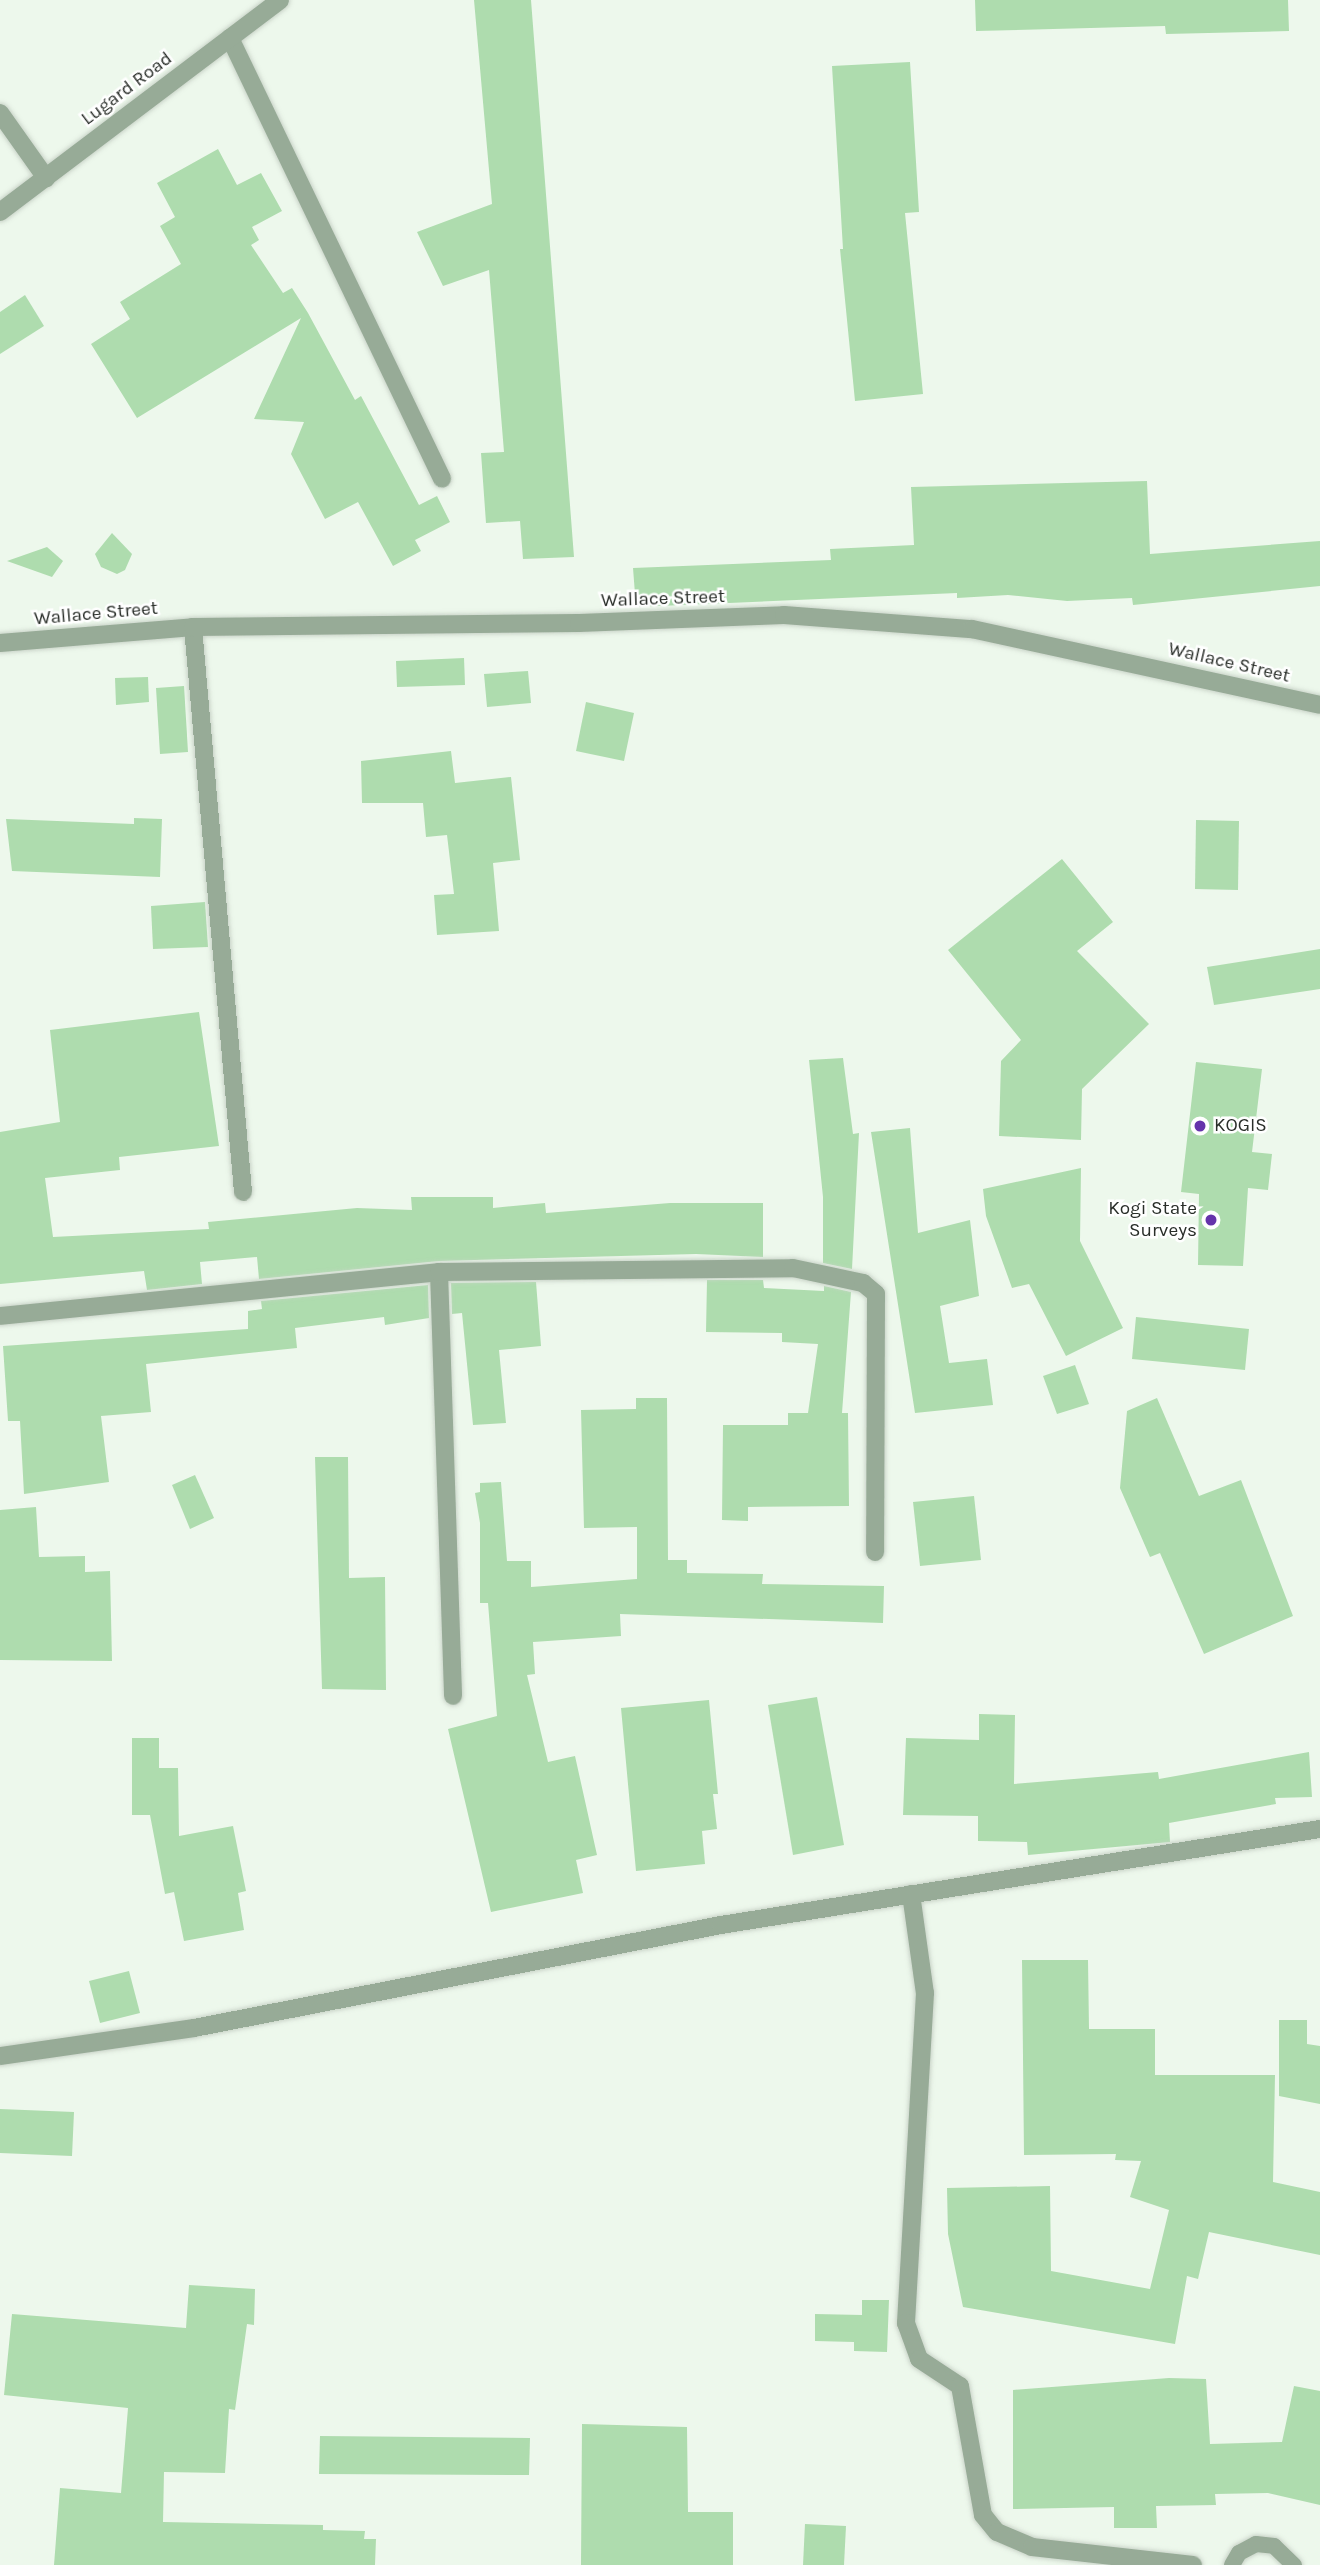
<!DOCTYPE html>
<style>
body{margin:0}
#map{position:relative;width:1320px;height:2565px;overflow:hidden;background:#edf8ec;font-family:Karla,sans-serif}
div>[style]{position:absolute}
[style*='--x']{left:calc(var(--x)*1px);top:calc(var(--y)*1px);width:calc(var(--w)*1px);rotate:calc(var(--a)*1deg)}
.building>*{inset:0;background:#aedcae}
.roads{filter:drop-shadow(0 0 2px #cad4c9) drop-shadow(0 0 2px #cad4c9)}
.service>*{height:16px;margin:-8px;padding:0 8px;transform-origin:8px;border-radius:8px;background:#97ab97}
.minor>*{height:18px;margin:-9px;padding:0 9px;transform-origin:9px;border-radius:9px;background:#97ab97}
.dots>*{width:19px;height:19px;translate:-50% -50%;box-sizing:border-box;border:4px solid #fff;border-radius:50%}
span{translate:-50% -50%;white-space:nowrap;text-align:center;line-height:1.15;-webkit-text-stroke:5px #fff;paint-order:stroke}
.street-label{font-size:19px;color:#292e29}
.poi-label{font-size:19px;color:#292e29}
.left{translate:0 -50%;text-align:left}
.right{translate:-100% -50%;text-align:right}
</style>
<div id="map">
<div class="building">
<i style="clip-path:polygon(474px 0,531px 0,574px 557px,523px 559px,520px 521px,486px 523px,481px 453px,504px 452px,489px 270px,443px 286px,417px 232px,492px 204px)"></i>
<i style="clip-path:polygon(975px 0,1288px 0,1289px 31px,1166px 34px,1165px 26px,976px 31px)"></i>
<i style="clip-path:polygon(910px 62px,919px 212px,905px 213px,923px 394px,855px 401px,840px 249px,843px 249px,832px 66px)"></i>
<i style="clip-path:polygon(218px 149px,237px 185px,261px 173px,282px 211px,252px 227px,259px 240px,251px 245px,283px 293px,292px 288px,308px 313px,355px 400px,361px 396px,419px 505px,437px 496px,450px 522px,415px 540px,421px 551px,393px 566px,358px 502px,325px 519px,291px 454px,304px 422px,254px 419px,301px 318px,137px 418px,91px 344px,130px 319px,120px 302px,181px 264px,160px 226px,175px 217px,157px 183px)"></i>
<i style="clip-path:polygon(25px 295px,44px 326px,0 354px,0 312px)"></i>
<i style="clip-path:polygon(1147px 481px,1150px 554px,1320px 541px,1320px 586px,1133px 605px,1132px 598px,1067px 601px,1008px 595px,957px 598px,957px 593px,636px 607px,633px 568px,831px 560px,830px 549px,914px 545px,911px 487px)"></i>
<i style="clip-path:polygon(112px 533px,132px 554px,125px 570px,117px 574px,101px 567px,95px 554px)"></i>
<i style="clip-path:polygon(47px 547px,63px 561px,52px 577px,7px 561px)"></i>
<i style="clip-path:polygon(464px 658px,465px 685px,397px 687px,396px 661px)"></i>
<i style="clip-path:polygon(528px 671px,531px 703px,487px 707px,484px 674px)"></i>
<i style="clip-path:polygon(148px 677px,149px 702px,116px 705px,115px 678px)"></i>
<i style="clip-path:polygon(184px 686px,188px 752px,160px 754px,156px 688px)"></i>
<i style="clip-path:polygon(586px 702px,634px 713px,624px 761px,576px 751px)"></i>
<i style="clip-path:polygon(451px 751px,455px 783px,511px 777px,520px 860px,493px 863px,499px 931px,437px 935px,434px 895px,454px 894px,447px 835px,426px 837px,423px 803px,362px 803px,361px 761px)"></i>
<i style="clip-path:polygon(134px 818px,162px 819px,160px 877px,12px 871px,6px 819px,134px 824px)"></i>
<i style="clip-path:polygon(1196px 820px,1239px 821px,1238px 890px,1195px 889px)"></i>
<i style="clip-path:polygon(1062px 859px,1113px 922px,1077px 951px,1149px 1024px,1082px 1089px,1081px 1140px,999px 1136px,1001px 1061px,1021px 1040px,948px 950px)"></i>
<i style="clip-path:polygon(205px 902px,208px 947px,153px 949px,151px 906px)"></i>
<i style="clip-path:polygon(1320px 949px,1320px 989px,1214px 1005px,1207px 967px)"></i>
<i style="clip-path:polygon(199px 1012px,219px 1146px,119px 1157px,120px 1170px,45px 1178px,53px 1237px,209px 1229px,208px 1222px,357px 1208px,412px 1210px,411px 1197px,493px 1197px,493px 1208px,545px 1203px,546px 1213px,670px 1203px,763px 1203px,763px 1257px,696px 1254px,439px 1261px,259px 1279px,257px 1257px,200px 1262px,202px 1284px,147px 1290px,144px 1271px,0 1284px,0 1132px,60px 1122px,50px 1030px)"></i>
<i style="clip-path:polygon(843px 1058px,853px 1134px,859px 1133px,852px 1269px,823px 1263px,823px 1197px,809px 1060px)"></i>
<i style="clip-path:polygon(1196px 1062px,1262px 1069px,1252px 1152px,1272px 1154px,1268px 1190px,1248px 1188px,1243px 1266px,1198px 1265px,1199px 1194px,1181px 1192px)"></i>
<i style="clip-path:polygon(910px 1128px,918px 1233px,970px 1220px,979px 1296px,940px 1306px,949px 1363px,987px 1359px,993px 1405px,915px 1413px,871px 1132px)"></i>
<i style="clip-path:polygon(1081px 1168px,1080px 1241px,1123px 1328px,1066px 1356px,1029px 1284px,1012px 1288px,986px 1216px,983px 1189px)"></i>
<i style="clip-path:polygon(707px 1280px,763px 1280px,764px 1288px,824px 1291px,824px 1286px,851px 1292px,842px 1413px,848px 1413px,849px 1506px,748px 1507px,748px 1521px,722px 1520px,723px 1425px,788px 1425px,788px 1413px,808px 1413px,818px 1344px,782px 1342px,782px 1333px,706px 1332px)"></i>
<i style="clip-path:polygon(536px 1282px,541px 1346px,499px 1350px,506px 1423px,473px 1425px,462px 1313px,452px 1314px,451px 1283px)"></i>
<i style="clip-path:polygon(428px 1285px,429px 1318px,385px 1325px,384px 1317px,295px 1328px,297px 1348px,146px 1364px,151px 1412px,101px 1416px,109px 1482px,24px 1494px,20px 1421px,8px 1421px,3px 1346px,248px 1329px,248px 1311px,262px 1309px,261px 1301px)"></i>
<i style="clip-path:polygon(1136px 1317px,1249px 1329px,1245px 1370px,1132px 1359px)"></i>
<i style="clip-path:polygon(1075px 1365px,1089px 1404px,1057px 1414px,1043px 1376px)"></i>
<i style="clip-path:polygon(636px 1398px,667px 1398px,668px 1560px,687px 1560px,687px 1573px,763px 1574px,762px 1584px,884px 1586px,883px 1623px,620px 1614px,621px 1636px,533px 1642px,535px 1674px,527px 1675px,548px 1762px,575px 1756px,597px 1855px,576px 1860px,583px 1893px,491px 1912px,448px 1729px,497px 1716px,488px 1603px,480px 1603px,480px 1523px,475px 1493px,480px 1492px,480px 1483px,501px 1482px,507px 1561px,531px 1561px,531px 1587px,637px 1579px,637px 1527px,584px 1528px,581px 1410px,636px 1409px)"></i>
<i style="clip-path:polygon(1157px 1398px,1199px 1496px,1241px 1480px,1293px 1616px,1204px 1654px,1160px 1553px,1150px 1557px,1120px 1488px,1127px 1411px)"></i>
<i style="clip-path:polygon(315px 1457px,348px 1457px,349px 1578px,385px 1577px,386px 1690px,322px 1689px)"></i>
<i style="clip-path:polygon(195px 1475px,214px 1518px,190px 1529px,172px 1485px)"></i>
<i style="clip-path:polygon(974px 1496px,981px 1560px,920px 1566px,913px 1502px)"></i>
<i style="clip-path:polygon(36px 1507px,39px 1557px,85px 1556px,85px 1572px,110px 1571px,112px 1661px,0 1660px,0 1510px)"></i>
<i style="clip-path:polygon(817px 1697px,844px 1845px,793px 1855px,768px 1705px)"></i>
<i style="clip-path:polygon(709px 1700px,718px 1794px,713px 1794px,717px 1829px,702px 1831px,705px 1864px,636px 1871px,621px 1708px)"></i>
<i style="clip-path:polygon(979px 1714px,1015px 1715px,1014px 1784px,1158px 1772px,1159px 1779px,1309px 1752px,1312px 1797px,1275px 1798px,1276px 1804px,1169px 1823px,1170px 1842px,1028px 1855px,1027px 1842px,978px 1841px,978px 1816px,903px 1815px,906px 1738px,979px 1740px)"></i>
<i style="clip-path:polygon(132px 1738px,159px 1738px,159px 1768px,178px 1768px,179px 1836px,233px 1826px,246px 1891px,238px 1893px,244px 1930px,184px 1941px,174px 1892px,165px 1894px,150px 1815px,132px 1815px)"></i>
<i style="clip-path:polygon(1022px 1960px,1088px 1960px,1089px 2029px,1155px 2029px,1155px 2075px,1275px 2075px,1273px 2182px,1320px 2192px,1320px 2255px,1209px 2232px,1198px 2279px,1187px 2276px,1175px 2344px,963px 2307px,948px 2234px,947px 2188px,1050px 2186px,1051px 2271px,1150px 2289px,1169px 2210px,1130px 2197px,1141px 2161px,1115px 2160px,1116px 2154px,1024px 2155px)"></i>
<i style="clip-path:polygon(129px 1971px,140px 2013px,100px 2023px,89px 1981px)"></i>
<i style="clip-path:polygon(1279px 2020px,1307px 2020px,1307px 2044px,1320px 2046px,1320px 2104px,1279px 2096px)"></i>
<i style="clip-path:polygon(0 2109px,74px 2112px,72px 2156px,0 2153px)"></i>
<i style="clip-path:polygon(189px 2285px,255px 2289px,254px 2325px,247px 2324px,235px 2410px,229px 2409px,225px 2473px,164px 2472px,163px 2522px,323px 2525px,323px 2530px,365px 2531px,364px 2539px,376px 2539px,375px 2565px,54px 2565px,60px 2488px,121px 2493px,128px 2408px,4px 2395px,12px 2314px,186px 2328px)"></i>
<i style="clip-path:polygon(862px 2300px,889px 2300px,887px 2352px,854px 2351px,854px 2342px,815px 2341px,815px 2314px,862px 2315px)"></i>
<i style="clip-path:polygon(1169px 2378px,1206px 2379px,1210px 2444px,1282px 2442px,1294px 2386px,1320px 2391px,1320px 2505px,1268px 2493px,1215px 2494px,1216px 2505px,1156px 2506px,1157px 2528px,1114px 2528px,1114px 2507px,1013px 2509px,1013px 2390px)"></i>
<i style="clip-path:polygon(582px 2424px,687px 2427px,688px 2512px,733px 2512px,733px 2565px,581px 2565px)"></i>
<i style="clip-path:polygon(320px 2436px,530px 2438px,529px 2475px,319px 2474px)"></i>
<i style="clip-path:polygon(805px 2524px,846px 2526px,844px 2565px,803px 2565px)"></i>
</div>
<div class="roads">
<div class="service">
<i style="--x:1232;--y:2565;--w:14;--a:-60"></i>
<i style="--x:1239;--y:2553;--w:19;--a:-28"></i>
<i style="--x:1256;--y:2544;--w:18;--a:6"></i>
<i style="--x:1274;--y:2546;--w:28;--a:44"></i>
</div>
<div class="minor">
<i style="--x:230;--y:38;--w:489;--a:64.3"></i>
<i style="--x:0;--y:113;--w:80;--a:54.7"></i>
<i style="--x:0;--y:212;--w:351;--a:-37.1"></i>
<i style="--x:193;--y:627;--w:567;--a:84.94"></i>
<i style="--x:0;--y:643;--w:194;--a:-4.7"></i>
<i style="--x:193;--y:627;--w:386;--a:-0.6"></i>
<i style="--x:579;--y:623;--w:205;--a:-2.2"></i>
<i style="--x:784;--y:615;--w:189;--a:4.3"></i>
<i style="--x:972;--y:629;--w:356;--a:12.3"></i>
<i style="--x:439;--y:1272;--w:424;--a:88.1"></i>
<i style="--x:0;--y:1316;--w:441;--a:-5.7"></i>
<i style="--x:439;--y:1272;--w:354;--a:-0.6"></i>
<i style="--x:793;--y:1268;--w:72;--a:12.1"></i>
<i style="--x:863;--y:1283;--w:17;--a:40"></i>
<i style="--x:876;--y:1294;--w:258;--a:90.2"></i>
<i style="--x:911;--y:1894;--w:100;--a:82"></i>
<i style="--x:925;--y:1993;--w:331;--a:93.3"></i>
<i style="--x:906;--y:2323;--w:38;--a:70"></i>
<i style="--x:919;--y:2359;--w:49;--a:33.4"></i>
<i style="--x:960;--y:2386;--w:131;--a:79.9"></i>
<i style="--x:983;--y:2515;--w:22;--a:51"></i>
<i style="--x:997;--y:2532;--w:38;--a:23"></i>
<i style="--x:1032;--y:2547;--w:162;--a:6.4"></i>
<i style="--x:0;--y:2056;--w:196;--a:-8.2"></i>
<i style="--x:194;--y:2028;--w:537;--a:-11.06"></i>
<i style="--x:721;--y:1925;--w:607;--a:-9.11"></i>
</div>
</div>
<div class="dots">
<i style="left:1200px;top:1126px;background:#6533ab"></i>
<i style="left:1211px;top:1220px;background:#6533ab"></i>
</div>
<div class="street-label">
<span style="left:127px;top:89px;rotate:-37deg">Lugard Road</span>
<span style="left:663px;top:599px;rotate:-2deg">Wallace Street</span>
<span style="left:96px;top:614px;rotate:-5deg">Wallace Street</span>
<span style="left:1229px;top:663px;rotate:13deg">Wallace Street</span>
</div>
<div class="poi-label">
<span class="left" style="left:1214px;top:1126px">KOGIS</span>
<span class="right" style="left:1197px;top:1220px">Kogi State<br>Surveys</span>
</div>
</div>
